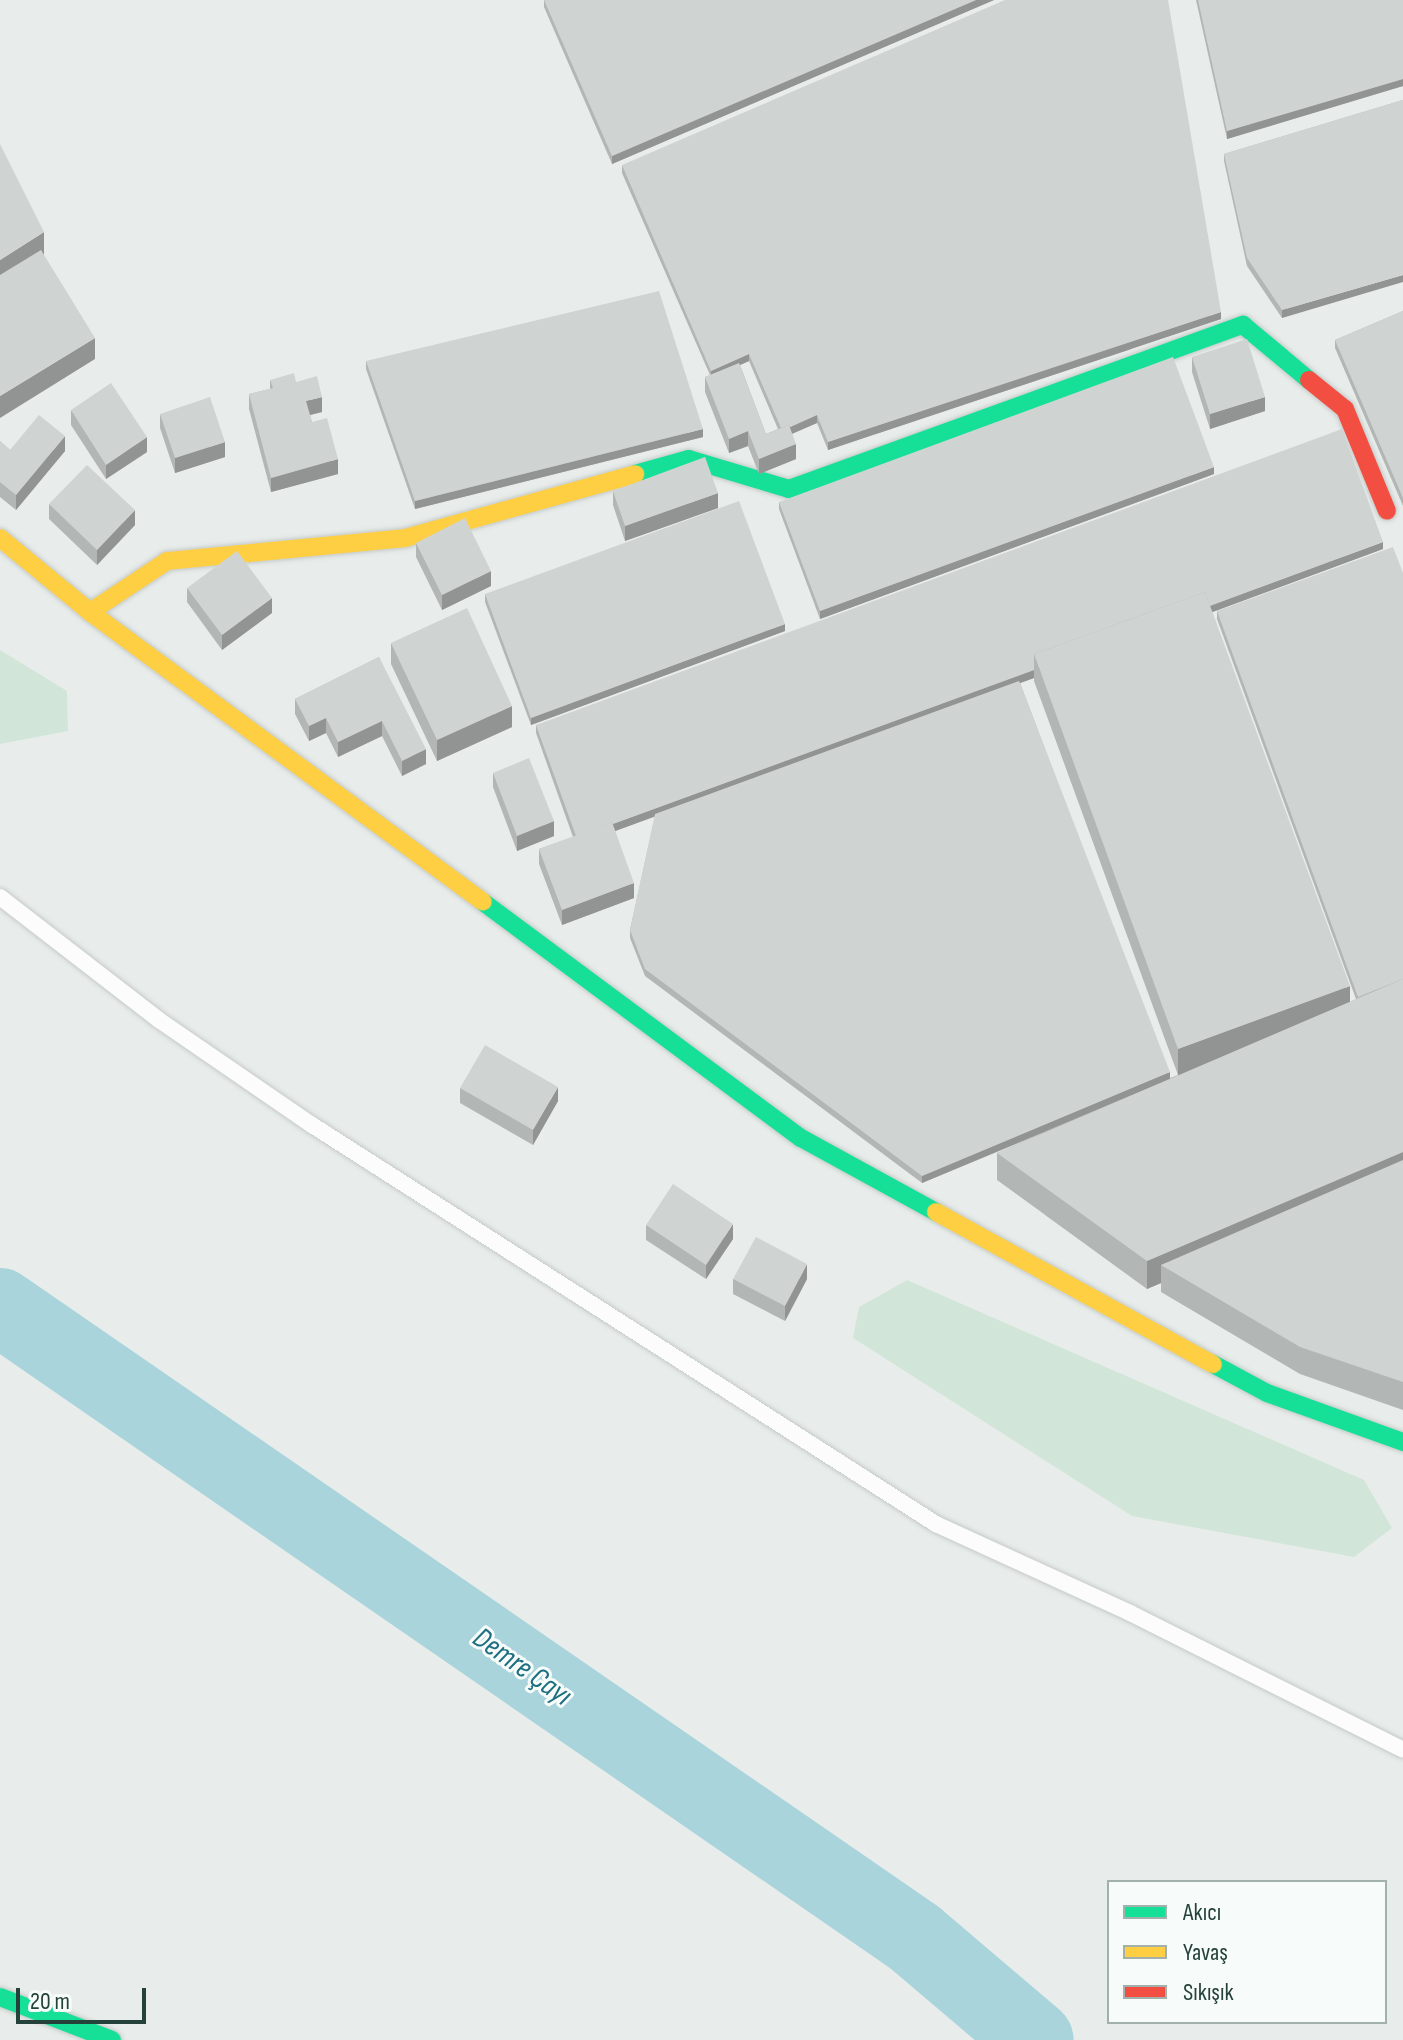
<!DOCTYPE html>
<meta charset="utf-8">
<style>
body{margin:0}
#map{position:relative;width:1403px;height:2040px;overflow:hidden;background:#e8edeb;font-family:"Sofia Sans Condensed",sans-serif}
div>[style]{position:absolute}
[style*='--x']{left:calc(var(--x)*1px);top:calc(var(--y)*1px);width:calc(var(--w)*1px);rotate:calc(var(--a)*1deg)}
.green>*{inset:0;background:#d1e6d8}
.river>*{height:78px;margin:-39px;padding:0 39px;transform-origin:39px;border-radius:39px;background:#a9d4db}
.roads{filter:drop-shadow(0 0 2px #c5cac8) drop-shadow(0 0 2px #c5cac8)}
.lane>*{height:16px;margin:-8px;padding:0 8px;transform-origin:8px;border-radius:8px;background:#fcfcfc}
.fast>*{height:18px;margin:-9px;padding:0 9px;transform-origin:9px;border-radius:9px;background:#16e098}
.slow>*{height:18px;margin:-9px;padding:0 9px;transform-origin:9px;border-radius:9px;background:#ffcf43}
.jam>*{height:18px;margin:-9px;padding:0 9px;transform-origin:9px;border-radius:9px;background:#f24e42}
.wall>*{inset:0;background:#b2b6b5}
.shaded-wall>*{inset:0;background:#919493}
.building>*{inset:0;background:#cfd4d2}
span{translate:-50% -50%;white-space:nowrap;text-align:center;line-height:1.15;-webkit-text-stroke:6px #f7fbf9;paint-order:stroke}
.water-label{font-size:30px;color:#1c6f80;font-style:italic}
.legend{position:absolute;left:1107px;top:1880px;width:280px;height:144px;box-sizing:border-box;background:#f7fbf9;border:2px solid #a3b1ad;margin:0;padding:10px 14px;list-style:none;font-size:24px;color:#24423a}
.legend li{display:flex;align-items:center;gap:16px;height:40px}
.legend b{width:40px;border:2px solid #a3b1ad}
.scale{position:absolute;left:16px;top:1988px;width:130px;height:36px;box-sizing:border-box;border:4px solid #24423a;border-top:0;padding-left:10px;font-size:24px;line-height:28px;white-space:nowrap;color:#24423a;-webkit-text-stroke:6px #f7fbf9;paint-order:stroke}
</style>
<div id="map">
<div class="green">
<i style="clip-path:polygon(0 650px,67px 691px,68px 731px,0 744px)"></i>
<i style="clip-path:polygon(907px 1280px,1364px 1480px,1392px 1528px,1354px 1557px,1132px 1516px,853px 1338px,859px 1307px)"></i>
</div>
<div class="river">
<i style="--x:0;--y:1307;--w:1111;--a:34.59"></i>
<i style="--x:915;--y:1938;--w:157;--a:40.4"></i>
</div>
<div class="roads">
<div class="lane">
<i style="--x:0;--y:897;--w:201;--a:37.7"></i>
<i style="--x:159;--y:1020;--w:186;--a:34.5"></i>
<i style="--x:312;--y:1125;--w:741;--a:32.6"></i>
<i style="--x:936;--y:1524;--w:213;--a:24.6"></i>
<i style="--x:1130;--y:1613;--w:305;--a:26.6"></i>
</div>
<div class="fast">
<i style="--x:635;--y:474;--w:56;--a:-15.5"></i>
<i style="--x:689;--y:459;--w:104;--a:16.7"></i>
<i style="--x:789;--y:489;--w:483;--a:-19.9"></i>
<i style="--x:1243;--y:325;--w:86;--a:39.8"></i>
<i style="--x:483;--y:902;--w:396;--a:36.6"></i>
<i style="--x:801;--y:1138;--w:154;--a:28.7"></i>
<i style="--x:1213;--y:1364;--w:61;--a:28.2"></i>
<i style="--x:1267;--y:1393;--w:145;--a:19.8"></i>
<i style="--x:0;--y:1997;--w:120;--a:21"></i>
</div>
<div class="slow">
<i style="--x:0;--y:538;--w:117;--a:39.4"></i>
<i style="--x:90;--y:612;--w:488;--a:36.4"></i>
<i style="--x:90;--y:612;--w:92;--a:-33.5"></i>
<i style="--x:167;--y:561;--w:239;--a:-5.5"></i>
<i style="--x:405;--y:538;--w:239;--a:-15.5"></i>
<i style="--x:936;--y:1212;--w:316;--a:28.8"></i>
</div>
<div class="jam">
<i style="--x:1309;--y:380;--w:46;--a:38.9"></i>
<i style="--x:1345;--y:409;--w:110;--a:67.6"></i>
</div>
</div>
<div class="wall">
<i style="clip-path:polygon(544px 0,994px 0,612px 164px,544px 7px)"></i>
<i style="clip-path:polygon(1196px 0,1403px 0,1403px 86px,1227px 139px)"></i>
<i style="clip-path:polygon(1403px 100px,1282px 318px,1247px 266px,1224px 161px,1224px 154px)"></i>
<i style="clip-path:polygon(evenodd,622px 165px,1221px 319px,828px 450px,817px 423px,792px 434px,796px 459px,759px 474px,748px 446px,729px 453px,705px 392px,705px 377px,710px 375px,622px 173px,622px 165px,749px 361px,778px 429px,766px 434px,740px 365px,749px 361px)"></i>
<i style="clip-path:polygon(1403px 311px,1403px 506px,1335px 348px,1335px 340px)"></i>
<i style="clip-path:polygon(1192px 357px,1265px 411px,1210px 429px,1192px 372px)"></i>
<i style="clip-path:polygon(366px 361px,703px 437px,415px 509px,366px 369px)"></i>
<i style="clip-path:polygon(270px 380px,296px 382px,322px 412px,310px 415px,312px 422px,338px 474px,271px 492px,249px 409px,249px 394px,270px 389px)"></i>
<i style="clip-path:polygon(71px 410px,147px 452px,106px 479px,71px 425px)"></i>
<i style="clip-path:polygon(160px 414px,225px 457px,175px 473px,160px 428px)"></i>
<i style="clip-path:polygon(0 441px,10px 450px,65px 451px,16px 510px,0 497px)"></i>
<i style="clip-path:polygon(1214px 474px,820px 619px,779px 509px,779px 502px)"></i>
<i style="clip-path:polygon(613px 491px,718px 508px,625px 541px,613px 505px)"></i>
<i style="clip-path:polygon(49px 504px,135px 525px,97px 565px,49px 519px)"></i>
<i style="clip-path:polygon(416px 543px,491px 586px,442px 610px,416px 557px)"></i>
<i style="clip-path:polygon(evenodd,1383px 549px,1212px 612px,1350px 1002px,1356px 999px,1217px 619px,1217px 611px,1403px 573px,1403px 1410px,1300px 1374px,1161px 1292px,1161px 1283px,1147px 1289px,997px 1180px,997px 1153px,1043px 1133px,922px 1183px,645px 976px,630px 938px,630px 930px,655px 816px,615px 831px,634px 898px,562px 925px,539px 864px,539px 849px,573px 837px,536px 733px,536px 725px,1383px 549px,1034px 678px,1034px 681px,1178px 1075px,1170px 1078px,1020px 683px,1034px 678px)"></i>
<i style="clip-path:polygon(187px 588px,272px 613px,222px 650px,187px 602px)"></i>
<i style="clip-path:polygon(485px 594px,785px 631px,531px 725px,485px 602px)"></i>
<i style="clip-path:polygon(391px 643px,512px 727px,437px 761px,391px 664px)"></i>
<i style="clip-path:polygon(379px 657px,426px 764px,402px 776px,382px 736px,338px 757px,326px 733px,309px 741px,295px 714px,295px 699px)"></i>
<i style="clip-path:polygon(493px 773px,554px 836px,517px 851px,493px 787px)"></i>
<i style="clip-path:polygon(460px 1088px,558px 1101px,533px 1145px,460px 1103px)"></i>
<i style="clip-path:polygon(646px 1225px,733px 1239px,706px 1279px,646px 1240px)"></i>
<i style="clip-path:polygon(733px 1279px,807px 1279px,785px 1321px,733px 1294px)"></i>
</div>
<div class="shaded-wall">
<i style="clip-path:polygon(976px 0,994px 0,612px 164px,612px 156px)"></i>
<i style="clip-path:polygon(1403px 79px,1403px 86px,1227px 139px,1227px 131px)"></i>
<i style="clip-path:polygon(44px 232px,44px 260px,0 287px,0 260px)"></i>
<i style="clip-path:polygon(1403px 275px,1403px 282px,1282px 318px,1282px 310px)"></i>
<i style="clip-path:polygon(1221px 312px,1221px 319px,828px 450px,828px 442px)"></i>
<i style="clip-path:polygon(95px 338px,95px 359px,0 418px,0 396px)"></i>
<i style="clip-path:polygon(749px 354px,749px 361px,711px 378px,711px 371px)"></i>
<i style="clip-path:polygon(322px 397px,322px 412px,306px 416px,306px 401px)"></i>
<i style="clip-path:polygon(1265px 397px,1265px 411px,1210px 429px,1210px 414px)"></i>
<i style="clip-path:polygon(817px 415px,817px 423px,782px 438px,782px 431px)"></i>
<i style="clip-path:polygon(703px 429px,703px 437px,415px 509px,415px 501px)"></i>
<i style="clip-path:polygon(748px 431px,748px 446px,729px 453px,729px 439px)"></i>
<i style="clip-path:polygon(65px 436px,65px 451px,16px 510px,16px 495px)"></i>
<i style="clip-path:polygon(147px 437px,147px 452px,106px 479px,106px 465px)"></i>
<i style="clip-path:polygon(225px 442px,225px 457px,175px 473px,175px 458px)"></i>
<i style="clip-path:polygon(796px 444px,796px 459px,759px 474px,759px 459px)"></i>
<i style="clip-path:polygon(338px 459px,338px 474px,271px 492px,271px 478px)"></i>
<i style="clip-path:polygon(1214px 467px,1214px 474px,820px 619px,820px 611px)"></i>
<i style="clip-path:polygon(718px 493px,718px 508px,625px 541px,625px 526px)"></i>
<i style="clip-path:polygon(135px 510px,135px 525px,97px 565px,97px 550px)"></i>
<i style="clip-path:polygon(1383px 542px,1383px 549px,1042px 675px,1039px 668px)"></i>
<i style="clip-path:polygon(491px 571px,491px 586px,442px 610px,442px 595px)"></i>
<i style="clip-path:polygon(272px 598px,272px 613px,222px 650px,222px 635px)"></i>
<i style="clip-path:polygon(785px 624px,785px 631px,531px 725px,531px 718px)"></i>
<i style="clip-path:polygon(1034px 670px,1034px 678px,577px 845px,577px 837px)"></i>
<i style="clip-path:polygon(512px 706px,512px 727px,437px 761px,437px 740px)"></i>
<i style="clip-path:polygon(326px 718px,326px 733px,309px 741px,309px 726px)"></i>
<i style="clip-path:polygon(382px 721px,382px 736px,338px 757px,338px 742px)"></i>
<i style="clip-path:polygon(426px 749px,426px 764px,402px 776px,402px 761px)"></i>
<i style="clip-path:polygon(554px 821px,554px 836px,517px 851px,517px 836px)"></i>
<i style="clip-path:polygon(634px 883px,634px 898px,562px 925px,562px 910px)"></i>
<i style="clip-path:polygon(1350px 986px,1350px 1013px,1178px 1076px,1178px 1049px)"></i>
<i style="clip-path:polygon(1170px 1072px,1170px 1079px,922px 1183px,922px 1176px)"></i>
<i style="clip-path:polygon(558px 1087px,558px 1101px,533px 1145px,533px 1130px)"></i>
<i style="clip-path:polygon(1403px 1152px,1403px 1179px,1161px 1265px,1161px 1283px,1147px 1289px,1147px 1261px)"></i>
<i style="clip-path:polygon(733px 1224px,733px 1239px,706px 1279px,706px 1265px)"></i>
<i style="clip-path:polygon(807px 1264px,807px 1279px,785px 1321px,785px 1306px)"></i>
</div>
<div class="building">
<i style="clip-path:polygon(544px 0,976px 0,612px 156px)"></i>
<i style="clip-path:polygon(1005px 0,1168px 0,1221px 312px,828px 442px,817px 415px,790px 427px,789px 425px,781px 428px,749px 354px,711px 371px,622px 165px)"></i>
<i style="clip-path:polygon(1198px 0,1403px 0,1403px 79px,1227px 131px)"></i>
<i style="clip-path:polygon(1403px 100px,1403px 275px,1282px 310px,1247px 258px,1224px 154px)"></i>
<i style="clip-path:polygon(0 144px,44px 232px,0 260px)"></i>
<i style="clip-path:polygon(41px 250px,95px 338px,0 396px,0 275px)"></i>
<i style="clip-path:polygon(659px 291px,703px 429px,415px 501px,366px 361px)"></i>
<i style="clip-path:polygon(1403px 311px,1403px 498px,1335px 340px)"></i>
<i style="clip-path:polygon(1247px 339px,1265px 397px,1210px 414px,1192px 357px)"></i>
<i style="clip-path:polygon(1173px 357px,1214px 467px,820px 611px,779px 502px)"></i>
<i style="clip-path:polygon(739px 363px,766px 434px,789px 425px,796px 444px,759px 459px,748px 431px,729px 439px,705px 377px)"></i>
<i style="clip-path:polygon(294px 373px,296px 382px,317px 376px,322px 397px,306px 401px,312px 422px,327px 418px,338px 459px,271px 478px,249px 394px,273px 388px,270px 380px)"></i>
<i style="clip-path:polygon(111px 383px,147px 437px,106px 465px,71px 410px)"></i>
<i style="clip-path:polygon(210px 397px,225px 442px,175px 458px,160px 414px)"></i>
<i style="clip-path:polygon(39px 415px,65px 436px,16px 495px,0 482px,0 441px,10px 450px)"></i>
<i style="clip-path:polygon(1342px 429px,1383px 542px,1210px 606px,1205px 592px,1034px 654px,1034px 670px,613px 824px,612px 822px,576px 836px,536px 725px)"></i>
<i style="clip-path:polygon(705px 457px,718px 493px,625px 526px,613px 491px)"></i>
<i style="clip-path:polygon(87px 465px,135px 510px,97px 550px,49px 504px)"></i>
<i style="clip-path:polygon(739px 501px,785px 624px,531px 718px,485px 594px)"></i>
<i style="clip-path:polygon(465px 518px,491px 571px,442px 595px,416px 543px)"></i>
<i style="clip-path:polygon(1393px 547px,1403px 573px,1403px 979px,1358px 997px,1217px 611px)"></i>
<i style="clip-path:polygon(237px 551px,272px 598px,222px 635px,187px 588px)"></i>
<i style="clip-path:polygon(1205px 592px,1350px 986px,1178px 1049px,1034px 654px)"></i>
<i style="clip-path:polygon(467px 608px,512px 706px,437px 740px,391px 643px)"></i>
<i style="clip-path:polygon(379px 657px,426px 749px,402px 761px,382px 721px,338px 742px,326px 718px,309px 726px,295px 699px)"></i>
<i style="clip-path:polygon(1019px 681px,1170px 1072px,922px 1176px,645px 969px,630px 930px,655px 814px)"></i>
<i style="clip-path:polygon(529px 758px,554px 821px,517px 836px,493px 773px)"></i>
<i style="clip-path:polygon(612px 822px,634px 883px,562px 910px,539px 849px)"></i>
<i style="clip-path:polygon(1403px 979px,1403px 1152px,1147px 1261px,997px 1153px)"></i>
<i style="clip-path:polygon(485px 1045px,558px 1087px,533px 1130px,460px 1088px)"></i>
<i style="clip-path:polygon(1403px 1160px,1403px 1382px,1300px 1347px,1161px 1265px)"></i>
<i style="clip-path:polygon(673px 1184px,733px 1224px,706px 1265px,646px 1225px)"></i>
<i style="clip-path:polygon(756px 1237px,807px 1264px,785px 1306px,733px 1279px)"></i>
</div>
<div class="water-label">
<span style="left:522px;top:1667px;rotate:35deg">Demre Çayı</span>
</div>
<ul class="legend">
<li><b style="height:10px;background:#16e098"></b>Akıcı</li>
<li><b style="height:10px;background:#ffcf43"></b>Yavaş</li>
<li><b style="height:10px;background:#f24e42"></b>Sıkışık</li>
</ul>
<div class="scale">20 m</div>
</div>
